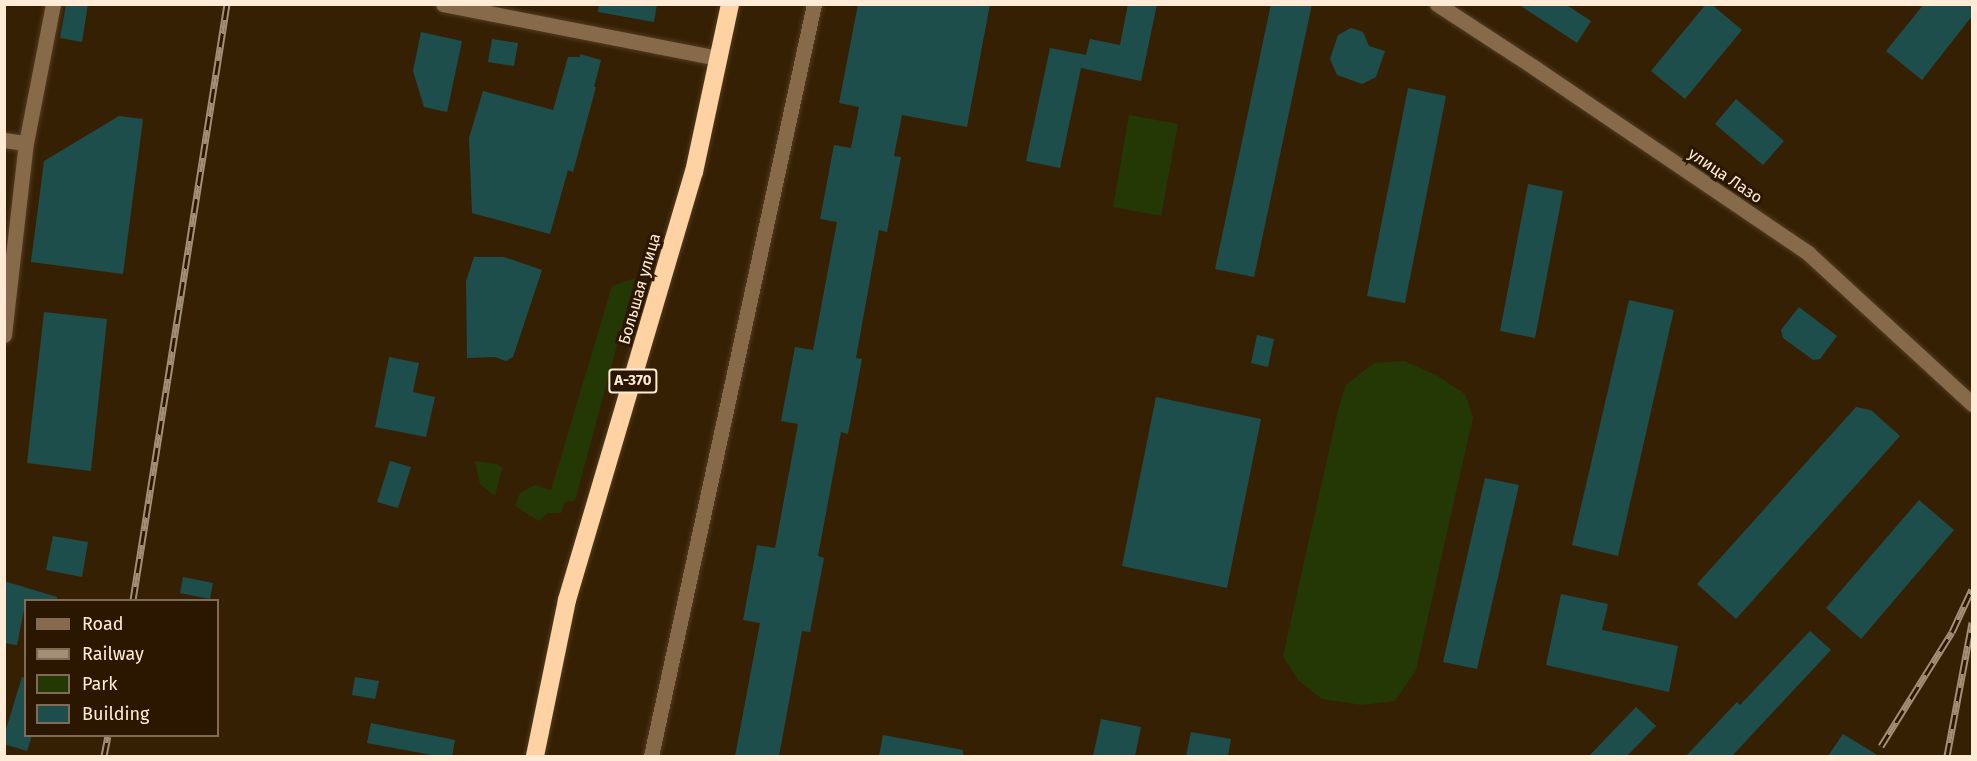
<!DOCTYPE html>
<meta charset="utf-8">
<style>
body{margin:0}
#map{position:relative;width:1977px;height:761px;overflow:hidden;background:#362004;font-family:"Fira Sans",sans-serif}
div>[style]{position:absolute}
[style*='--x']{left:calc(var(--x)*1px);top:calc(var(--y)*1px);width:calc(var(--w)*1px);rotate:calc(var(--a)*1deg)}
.green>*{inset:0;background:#243806}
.building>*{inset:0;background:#1d4e4b}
.roads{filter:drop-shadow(0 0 2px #523c21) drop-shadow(0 0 2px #523c21)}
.minor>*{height:15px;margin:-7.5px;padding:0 7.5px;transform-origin:7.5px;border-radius:7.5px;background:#876a4a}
.highway>*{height:18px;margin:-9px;padding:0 9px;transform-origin:9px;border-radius:9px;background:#fed2a2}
.rail>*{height:7px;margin-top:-3.5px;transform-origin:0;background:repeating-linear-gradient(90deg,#2b1600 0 14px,#a38e76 0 28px);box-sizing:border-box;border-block:2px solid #a38e76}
span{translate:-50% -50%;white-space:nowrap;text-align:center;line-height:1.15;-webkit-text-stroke:6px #2b1600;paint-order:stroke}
.shield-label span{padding:2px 4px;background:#2b1600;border:2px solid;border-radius:4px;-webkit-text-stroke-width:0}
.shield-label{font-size:15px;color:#ffebd6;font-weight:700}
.street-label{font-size:16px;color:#ffebd6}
.frame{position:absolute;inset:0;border:6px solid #ffebd6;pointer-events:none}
.legend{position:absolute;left:24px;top:599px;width:195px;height:138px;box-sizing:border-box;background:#2b1600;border:2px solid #806b56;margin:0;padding:8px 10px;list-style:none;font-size:18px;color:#ffebd6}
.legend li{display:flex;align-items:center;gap:12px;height:30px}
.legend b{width:30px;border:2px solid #806b56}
</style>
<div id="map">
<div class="green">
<i style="clip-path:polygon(1129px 115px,1178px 124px,1161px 216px,1113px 207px)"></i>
<i style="clip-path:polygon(635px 278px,575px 501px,565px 502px,561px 513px,547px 513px,539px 521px,515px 506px,520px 493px,535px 485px,551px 490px,612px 286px)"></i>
<i style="clip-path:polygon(1404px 361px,1436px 375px,1465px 394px,1473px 417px,1416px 670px,1395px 701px,1362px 705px,1322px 699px,1298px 680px,1283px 656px,1339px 406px,1346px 385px,1374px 363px)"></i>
<i style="clip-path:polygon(475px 461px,497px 464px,502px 468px,495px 496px,480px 484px)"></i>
</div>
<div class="building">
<i style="clip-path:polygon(66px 4px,88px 4px,82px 42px,60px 38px)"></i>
<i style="clip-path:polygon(599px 4px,657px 4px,654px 22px,598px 12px)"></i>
<i style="clip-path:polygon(858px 4px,990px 4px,967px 127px,902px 115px,894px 156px,901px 157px,887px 232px,879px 230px,856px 358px,862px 359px,848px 434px,841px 432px,818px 556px,824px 558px,810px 632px,802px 631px,779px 756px,735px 756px,760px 623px,743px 620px,757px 545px,775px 548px,798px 424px,781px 421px,795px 347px,813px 350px,837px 222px,820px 219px,834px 145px,851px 148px,859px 107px,839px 103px)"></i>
<i style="clip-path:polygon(1128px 4px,1157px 4px,1141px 81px,1081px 68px,1060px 168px,1026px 161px,1050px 48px,1086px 55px,1090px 39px,1120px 45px)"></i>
<i style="clip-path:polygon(1271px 4px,1312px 4px,1254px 277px,1215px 269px)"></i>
<i style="clip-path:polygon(1518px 4px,1565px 4px,1591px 21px,1577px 43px)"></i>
<i style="clip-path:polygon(1706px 4px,1711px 4px,1742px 30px,1685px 99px,1651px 71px)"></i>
<i style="clip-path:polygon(1924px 4px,1972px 4px,1972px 16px,1922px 80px,1886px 51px)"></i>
<i style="clip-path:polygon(1351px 28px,1363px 32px,1369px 46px,1385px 51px,1376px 77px,1362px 84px,1337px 75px,1330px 59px,1338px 35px)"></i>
<i style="clip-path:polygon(421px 32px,462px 41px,447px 112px,424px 107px,413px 71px)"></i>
<i style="clip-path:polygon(492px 39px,518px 43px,514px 66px,488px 62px)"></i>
<i style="clip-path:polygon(580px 54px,601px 60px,594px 87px,596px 87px,573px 172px,568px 170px,550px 234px,472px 213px,469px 138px,483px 91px,553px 110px,568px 57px,580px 57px)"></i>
<i style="clip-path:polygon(1408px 88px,1446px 96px,1405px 303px,1367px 296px)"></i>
<i style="clip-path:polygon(1736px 99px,1784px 141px,1763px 165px,1715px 124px)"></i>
<i style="clip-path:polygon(119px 116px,143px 119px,123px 274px,31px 262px,44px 161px)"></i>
<i style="clip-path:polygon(1528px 184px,1563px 191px,1535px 338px,1500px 331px)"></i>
<i style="clip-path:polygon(474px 257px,504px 257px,542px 270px,513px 357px,506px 361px,495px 357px,467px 358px,466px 281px)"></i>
<i style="clip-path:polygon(1629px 300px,1674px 310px,1618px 556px,1572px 545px)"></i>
<i style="clip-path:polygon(1799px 307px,1837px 336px,1820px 359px,1813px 360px,1783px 338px,1781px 330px)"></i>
<i style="clip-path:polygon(44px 312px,107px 319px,91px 471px,27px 463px)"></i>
<i style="clip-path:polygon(1257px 335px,1274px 339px,1268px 367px,1251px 363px)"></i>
<i style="clip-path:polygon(389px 357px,419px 363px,413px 392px,435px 397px,426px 437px,375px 427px)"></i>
<i style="clip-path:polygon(1156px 397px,1261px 419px,1227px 588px,1122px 566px)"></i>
<i style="clip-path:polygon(1856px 407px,1871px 410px,1900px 436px,1736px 619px,1697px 584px)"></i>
<i style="clip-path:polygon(390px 461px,411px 467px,398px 508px,377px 502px)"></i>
<i style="clip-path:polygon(1485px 478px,1519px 485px,1477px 669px,1443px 662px)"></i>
<i style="clip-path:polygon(1919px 500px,1954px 530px,1861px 639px,1826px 608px)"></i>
<i style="clip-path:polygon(53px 536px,88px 542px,82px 577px,46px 570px)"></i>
<i style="clip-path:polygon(183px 577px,213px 583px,210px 599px,180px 593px)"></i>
<i style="clip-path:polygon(4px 581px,57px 597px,57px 600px,26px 600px,17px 645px,4px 643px)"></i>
<i style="clip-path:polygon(1561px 594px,1608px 604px,1602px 630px,1678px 646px,1669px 692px,1546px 665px)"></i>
<i style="clip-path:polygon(1810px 631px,1831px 650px,1732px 756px,1686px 756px,1737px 702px,1740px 705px)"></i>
<i style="clip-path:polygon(22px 677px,26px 678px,26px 735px,32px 735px,27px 751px,4px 744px,4px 736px)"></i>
<i style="clip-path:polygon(355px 677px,379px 681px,375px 699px,352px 695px)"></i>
<i style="clip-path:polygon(1636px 707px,1656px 726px,1627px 756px,1589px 756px)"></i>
<i style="clip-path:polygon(1101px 719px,1141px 727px,1135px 756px,1093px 756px)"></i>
<i style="clip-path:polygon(371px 723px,455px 740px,452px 756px,437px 756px,367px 743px)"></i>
<i style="clip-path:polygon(1191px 732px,1231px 739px,1228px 756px,1186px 756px)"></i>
<i style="clip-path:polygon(1843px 734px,1879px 756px,1828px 756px)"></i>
<i style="clip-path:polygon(883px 735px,963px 750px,963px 756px,879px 756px)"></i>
</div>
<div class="roads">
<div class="minor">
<i style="--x:443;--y:4;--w:281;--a:11.1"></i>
<i style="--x:1437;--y:4;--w:117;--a:33.1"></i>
<i style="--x:1535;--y:68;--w:330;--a:34.1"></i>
<i style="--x:1808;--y:253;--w:223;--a:42.6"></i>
<i style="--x:4;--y:140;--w:22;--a:8"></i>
<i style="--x:4;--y:335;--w:193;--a:-83.5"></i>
<i style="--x:26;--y:143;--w:142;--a:-79"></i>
<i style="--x:651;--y:756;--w:769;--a:-77.77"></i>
</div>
<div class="highway">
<i style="--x:535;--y:756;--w:159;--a:-78.4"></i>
<i style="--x:567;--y:600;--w:446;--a:-73.5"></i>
<i style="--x:694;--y:172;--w:172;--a:-77.9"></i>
</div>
</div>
<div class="rail">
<i style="--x:133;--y:600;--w:603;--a:-81.04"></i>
<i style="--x:1881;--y:746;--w:134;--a:-58.1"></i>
<i style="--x:1952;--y:632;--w:47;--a:-65.1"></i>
<i style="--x:104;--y:756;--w:20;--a:-79"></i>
<i style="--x:1947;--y:756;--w:136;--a:-79.4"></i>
</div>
<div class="shield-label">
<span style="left:633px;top:381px">А-370</span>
</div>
<div class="street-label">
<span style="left:1725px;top:176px;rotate:34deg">улица Лазо</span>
<span style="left:640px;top:289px;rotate:-74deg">Большая улица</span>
</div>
<div class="frame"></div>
<ul class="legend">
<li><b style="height:8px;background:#876a4a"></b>Road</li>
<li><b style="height:8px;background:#a38e76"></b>Railway</li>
<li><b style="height:16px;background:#243806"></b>Park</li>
<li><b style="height:16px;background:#1d4e4b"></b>Building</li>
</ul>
</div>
